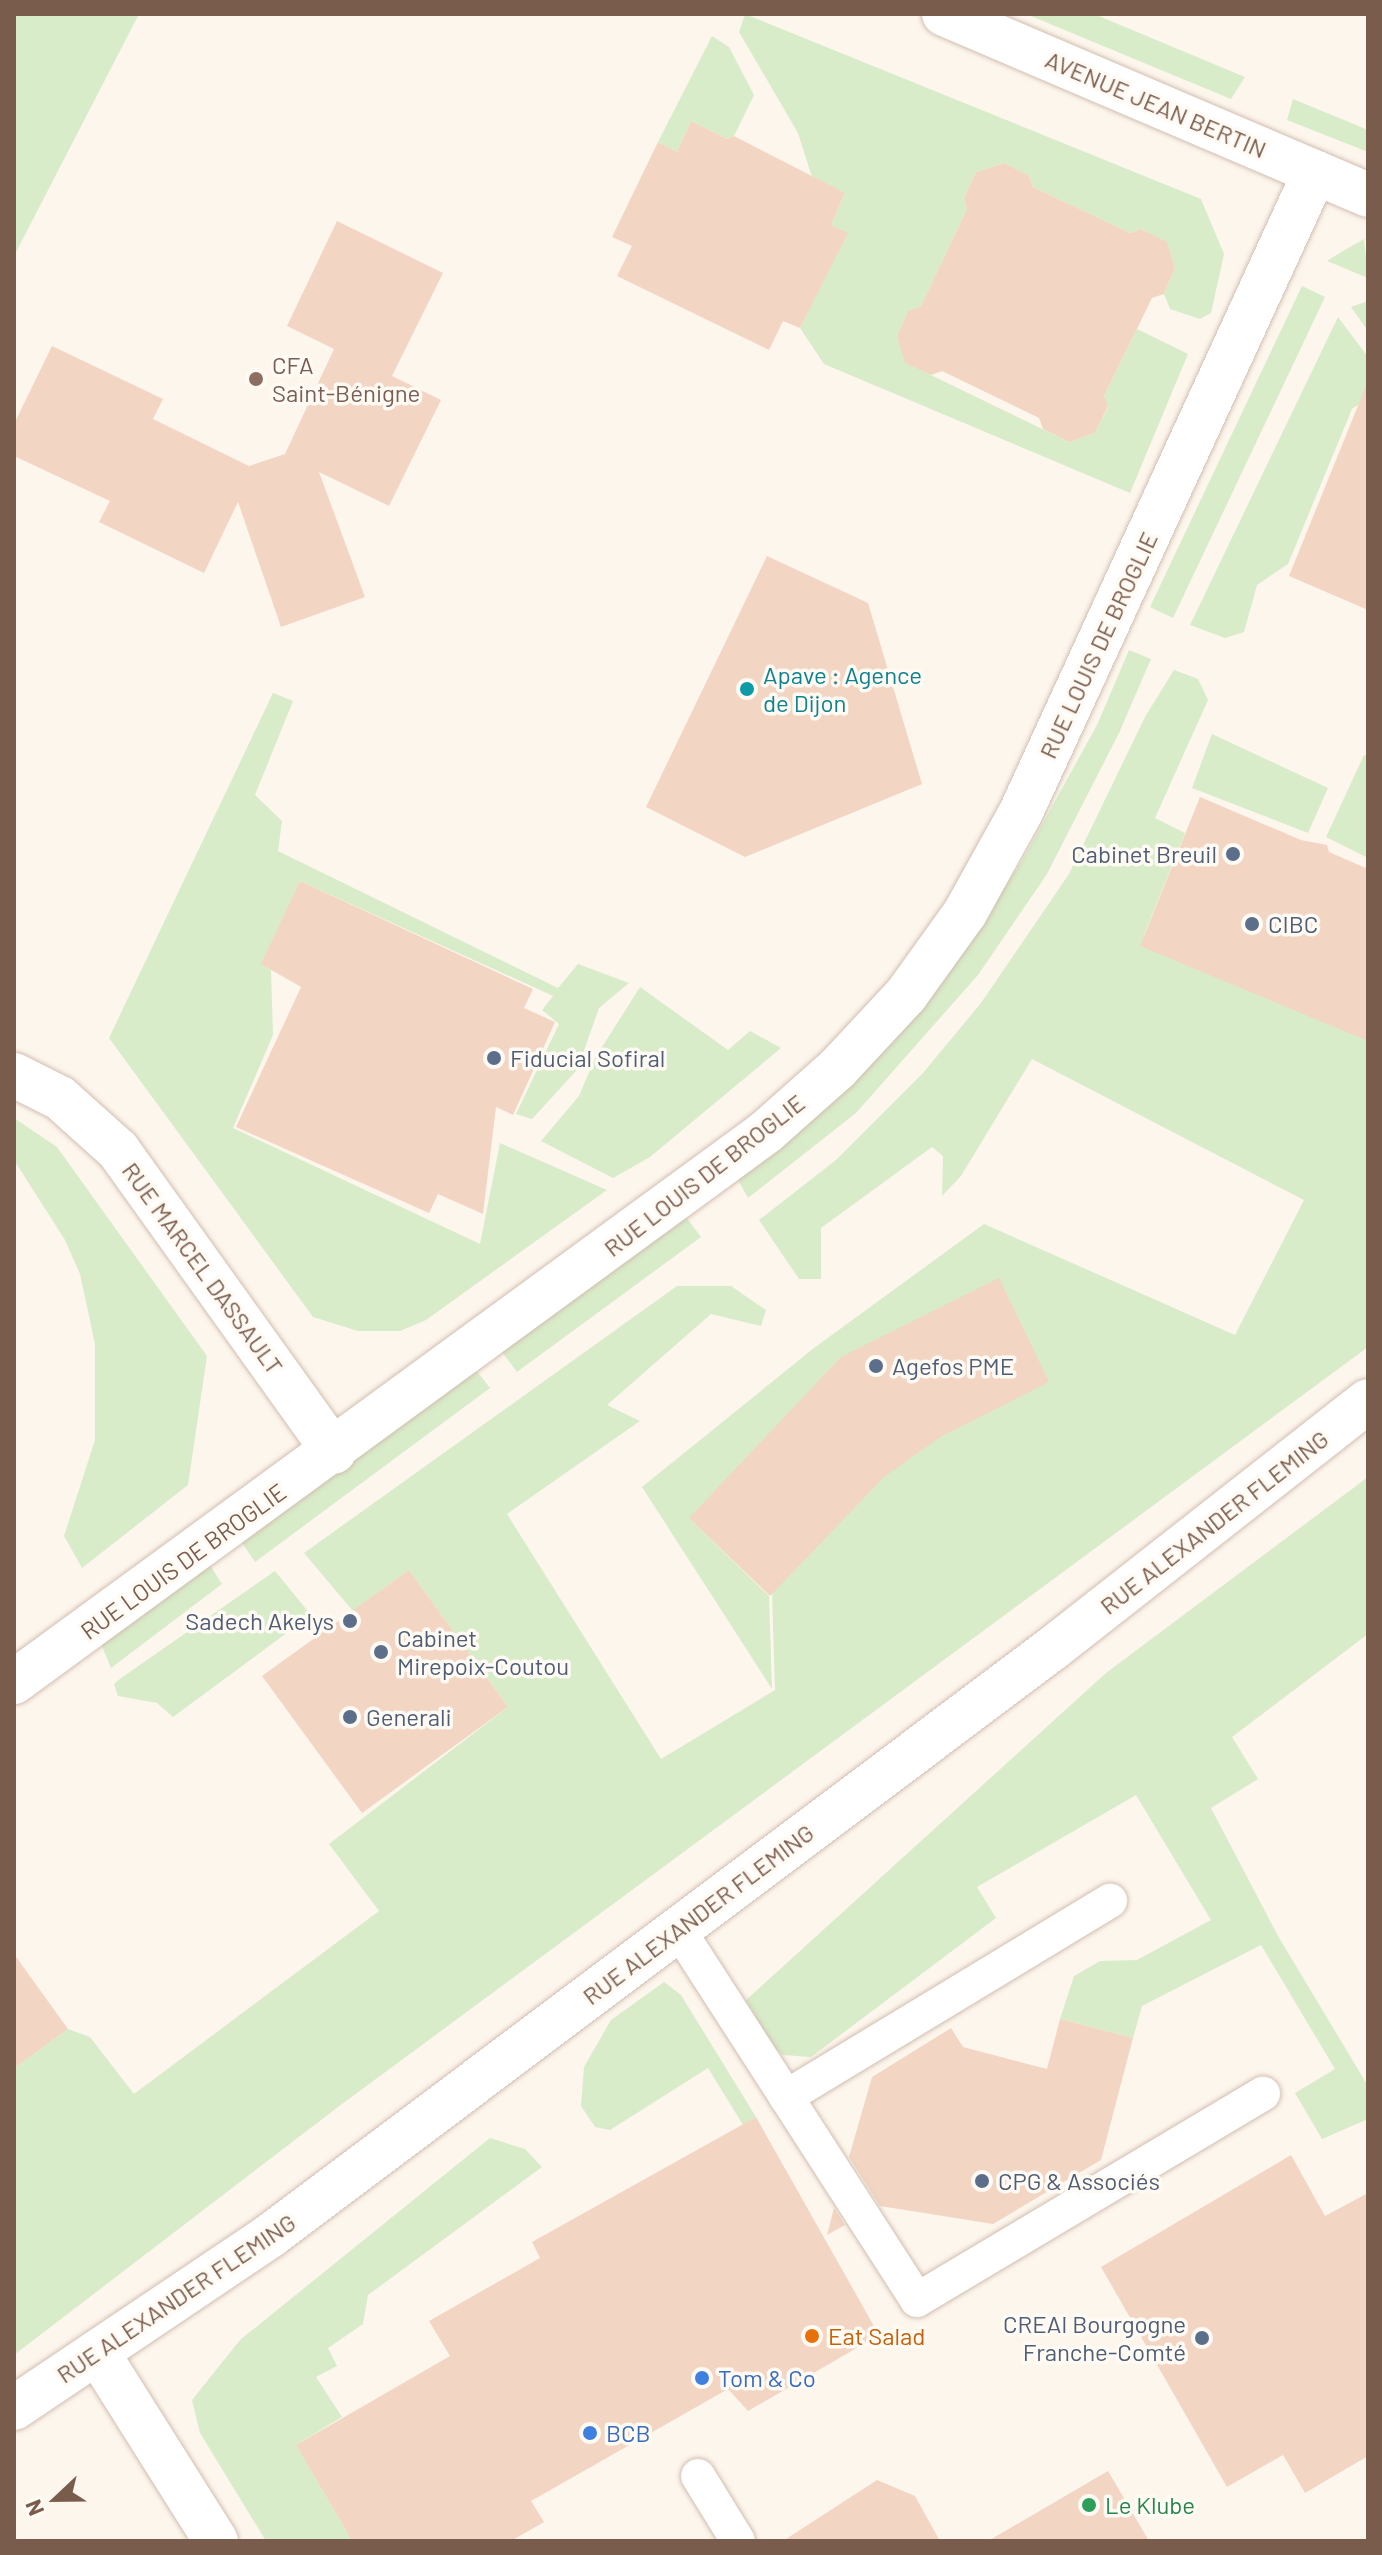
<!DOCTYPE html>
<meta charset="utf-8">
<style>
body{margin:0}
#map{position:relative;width:1382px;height:2555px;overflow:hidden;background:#fdf6ec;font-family:Barlow,sans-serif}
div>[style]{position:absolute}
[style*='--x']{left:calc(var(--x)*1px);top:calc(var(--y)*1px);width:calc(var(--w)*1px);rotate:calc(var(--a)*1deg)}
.green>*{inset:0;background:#d8ecc9}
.building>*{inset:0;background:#f3d5c3}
.roads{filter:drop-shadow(0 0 2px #d1beb0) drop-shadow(0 0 2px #d1beb0)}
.lane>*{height:34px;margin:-17px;padding:0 17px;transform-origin:17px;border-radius:17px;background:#fff}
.street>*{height:44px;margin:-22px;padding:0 22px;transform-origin:22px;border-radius:22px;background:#fff}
.dots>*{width:22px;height:22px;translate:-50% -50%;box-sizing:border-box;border:4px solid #fffaf3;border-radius:50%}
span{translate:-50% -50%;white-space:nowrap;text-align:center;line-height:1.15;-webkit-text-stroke:7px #fffaf3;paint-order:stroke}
.street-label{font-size:24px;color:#7a5c4d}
.education-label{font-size:24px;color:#785e54}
.left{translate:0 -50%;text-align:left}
.culture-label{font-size:24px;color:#0d838f}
.service-label{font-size:24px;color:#4e5e75}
.right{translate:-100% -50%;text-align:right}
.food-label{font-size:24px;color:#c56008}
.shop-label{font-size:24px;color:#366cbe}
.leisure-label{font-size:24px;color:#27864d}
.frame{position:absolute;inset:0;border:16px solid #7a5c4d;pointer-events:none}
.north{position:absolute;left:16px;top:2459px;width:80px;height:80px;-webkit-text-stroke:6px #fffaf3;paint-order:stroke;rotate:248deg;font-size:22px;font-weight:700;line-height:32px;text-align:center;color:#7a5c4d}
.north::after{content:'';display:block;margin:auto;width:28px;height:36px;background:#7a5c4d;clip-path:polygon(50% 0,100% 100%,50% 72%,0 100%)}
</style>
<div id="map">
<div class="green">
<i style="clip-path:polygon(14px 14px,139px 14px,14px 256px)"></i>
<i style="clip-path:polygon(745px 14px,1201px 199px,1224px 254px,1211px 313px,1200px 319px,1170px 309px,1164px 294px,1175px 268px,1166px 242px,1141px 229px,1130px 233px,1033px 187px,1029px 176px,1004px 163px,976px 172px,964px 198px,967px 209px,921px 306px,908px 311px,897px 336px,906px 363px,1069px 442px,1095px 433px,1108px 407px,1104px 396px,1137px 329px,1188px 354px,1130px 493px,824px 364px,800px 328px,847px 233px,831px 225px,845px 193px,812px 177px,798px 133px,739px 32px)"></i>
<i style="clip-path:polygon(1026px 14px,1094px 14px,1245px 77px,1231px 99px)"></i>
<i style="clip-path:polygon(712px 36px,729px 47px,754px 95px,734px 136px,727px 139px,691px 121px,677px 152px,658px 142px)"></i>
<i style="clip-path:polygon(1293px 99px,1368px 130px,1368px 152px,1287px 120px)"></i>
<i style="clip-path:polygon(1364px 239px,1368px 278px,1327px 261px,1343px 251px)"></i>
<i style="clip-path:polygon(1302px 286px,1325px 297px,1173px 618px,1150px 607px)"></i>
<i style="clip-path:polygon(1368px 301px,1368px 331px,1351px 307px)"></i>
<i style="clip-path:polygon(1338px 317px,1368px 357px,1368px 398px,1352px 409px,1288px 564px,1257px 585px,1244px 632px,1225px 638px,1190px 625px)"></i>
<i style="clip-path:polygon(1129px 650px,1151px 659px,1119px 733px,1047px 874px,978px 975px,856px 1113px,748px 1198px,737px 1178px,956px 960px,1022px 861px,1097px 725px)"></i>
<i style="clip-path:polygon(1174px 670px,1198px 679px,1208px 700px,1155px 818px,1185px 833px,1144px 935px,1149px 949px,1368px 1035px,1368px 1347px,338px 2107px,14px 2355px,14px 2068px,68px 2029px,90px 2037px,134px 2094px,379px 1911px,329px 1844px,508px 1707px,409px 1570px,353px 1611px,304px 1553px,677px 1286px,731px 1286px,766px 1310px,761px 1326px,711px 1314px,607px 1405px,640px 1421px,507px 1514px,661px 1759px,775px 1690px,772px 1593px,689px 1518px,769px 1596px,772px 1689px,642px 1487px,814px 1348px,984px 1224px,1235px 1335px,1304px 1200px,1032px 1059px,961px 1176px,942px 1196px,943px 1156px,932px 1147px,821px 1228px,821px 1279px,799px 1279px,759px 1220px,836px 1160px,923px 1073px,981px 1003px,1069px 874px,1145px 717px)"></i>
<i style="clip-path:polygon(273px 693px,293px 701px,255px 795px,282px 821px,278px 851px,558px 988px,578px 964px,629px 983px,599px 1008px,577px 1070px,532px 1119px,516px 1114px,559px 1024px,542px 1010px,553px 996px,300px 881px,262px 964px,271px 970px,273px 1035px,233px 1128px,480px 1244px,500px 1143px,607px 1190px,426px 1320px,400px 1331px,358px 1331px,313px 1317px,109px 1038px)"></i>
<i style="clip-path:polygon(1212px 734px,1328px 788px,1308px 833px,1192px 788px)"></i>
<i style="clip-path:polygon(1364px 755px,1368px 756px,1368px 858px,1326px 837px)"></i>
<i style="clip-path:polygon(640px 987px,728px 1050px,750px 1031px,781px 1048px,650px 1157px,613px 1178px,541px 1141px,579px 1096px,595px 1058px)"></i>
<i style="clip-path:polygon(14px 1118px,57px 1147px,207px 1356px,188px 1485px,82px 1568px,64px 1536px,95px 1440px,95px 1344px,80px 1274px,65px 1240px,14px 1160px)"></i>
<i style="clip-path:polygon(686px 1217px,701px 1237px,517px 1372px,502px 1352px)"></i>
<i style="clip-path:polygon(476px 1370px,490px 1388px,255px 1562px,241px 1541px)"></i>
<i style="clip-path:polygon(1368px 1477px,1368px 1634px,1232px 1737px,1258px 1779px,1211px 1808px,1278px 1936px,1368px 2086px,1368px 2119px,1322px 2139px,1295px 2093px,1335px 2069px,1261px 1945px,1142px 2006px,1133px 2038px,1060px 2019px,1074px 1976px,1100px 1961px,1137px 1960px,1211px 1920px,1136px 1795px,977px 1887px,996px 1918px,811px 2057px,783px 2055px,773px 2046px,746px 2000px,1106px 1673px)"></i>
<i style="clip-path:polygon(210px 1565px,222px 1584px,111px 1668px,101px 1644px)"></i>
<i style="clip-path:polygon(275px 1571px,311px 1615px,173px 1717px,157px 1703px,118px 1696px,114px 1684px,121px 1678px)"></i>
<i style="clip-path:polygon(664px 1982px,681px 1995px,756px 2117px,743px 2125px,708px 2068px,610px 2130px,595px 2127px,581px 2106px,584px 2067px,611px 2020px)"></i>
<i style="clip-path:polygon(490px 2138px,525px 2149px,542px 2167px,368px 2295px,363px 2324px,328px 2348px,337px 2366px,316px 2377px,342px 2417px,296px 2445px,352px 2541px,266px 2541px,200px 2433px,192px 2400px,240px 2340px)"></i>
</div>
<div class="building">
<i style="clip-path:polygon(691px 121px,727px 139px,734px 136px,845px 193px,831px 225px,848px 233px,800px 328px,783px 321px,769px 350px,617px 276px,632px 246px,612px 237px,658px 142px,677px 152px)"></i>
<i style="clip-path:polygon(1004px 163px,1029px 176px,1033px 187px,1130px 233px,1141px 229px,1167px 242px,1175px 268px,1164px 294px,1152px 298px,1104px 396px,1108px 406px,1095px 433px,1069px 442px,1043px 429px,1039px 418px,942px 371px,931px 375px,905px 363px,897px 336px,908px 311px,921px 306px,967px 209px,964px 198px,976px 172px)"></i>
<i style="clip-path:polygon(337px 221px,443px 273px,392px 376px,441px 400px,389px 506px,319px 472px,365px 597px,281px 627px,238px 502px,204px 573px,99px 522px,110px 501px,14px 456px,14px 424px,52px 346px,163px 399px,153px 419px,249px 466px,285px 454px,334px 349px,287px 326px)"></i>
<i style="clip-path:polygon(1366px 386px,1368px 386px,1368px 610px,1289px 576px)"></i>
<i style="clip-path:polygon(767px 556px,868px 603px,922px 784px,745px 857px,646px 807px)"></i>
<i style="clip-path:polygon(1200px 797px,1301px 840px,1327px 845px,1329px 852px,1368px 869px,1368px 1041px,1140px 946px)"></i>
<i style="clip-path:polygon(300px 881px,533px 989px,524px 1008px,555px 1022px,513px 1115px,496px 1107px,483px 1214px,438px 1194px,429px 1213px,236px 1127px,301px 987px,261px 964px)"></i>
<i style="clip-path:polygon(999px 1278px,1049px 1382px,942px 1436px,884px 1477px,770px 1596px,689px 1518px,841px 1357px)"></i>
<i style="clip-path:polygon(409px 1570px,508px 1707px,362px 1813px,262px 1676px)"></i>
<i style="clip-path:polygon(14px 1954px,68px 2029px,14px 2068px)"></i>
<i style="clip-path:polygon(1060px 2019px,1133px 2038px,1101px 2160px,993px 2224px,880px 2206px,849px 2157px,872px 2077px,951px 2028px,963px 2047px,1047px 2069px)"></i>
<i style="clip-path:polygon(756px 2117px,879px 2335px,748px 2411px,728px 2389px,531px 2501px,544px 2522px,511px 2541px,352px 2541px,296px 2445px,450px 2356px,429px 2321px,540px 2258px,532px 2242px)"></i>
<i style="clip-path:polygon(1291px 2155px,1325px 2216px,1368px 2193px,1368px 2456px,1305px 2493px,1283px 2455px,1227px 2487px,1101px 2267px)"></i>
<i style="clip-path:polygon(834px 2208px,845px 2225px,827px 2235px)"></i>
<i style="clip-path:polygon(1108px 2471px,1149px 2541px,988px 2541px)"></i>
<i style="clip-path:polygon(877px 2480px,915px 2496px,940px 2541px,783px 2541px)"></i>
</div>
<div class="roads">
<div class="lane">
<i style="--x:678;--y:1929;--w:441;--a:57.2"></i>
<i style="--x:917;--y:2300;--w:403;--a:-30.8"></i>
<i style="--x:786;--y:2097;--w:379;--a:-31.2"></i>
<i style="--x:698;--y:2476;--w:76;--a:58.4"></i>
</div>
<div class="street">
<i style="--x:944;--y:14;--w:461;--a:23.1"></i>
<i style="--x:14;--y:1075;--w:51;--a:26.6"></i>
<i style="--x:60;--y:1098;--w:78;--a:41.9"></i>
<i style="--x:118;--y:1150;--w:371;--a:54.4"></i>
<i style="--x:14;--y:1682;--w:932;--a:-36.18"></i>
<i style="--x:766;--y:1132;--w:96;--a:-41.6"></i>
<i style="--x:838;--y:1068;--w:100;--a:-47"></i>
<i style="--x:906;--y:995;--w:101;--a:-54.3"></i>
<i style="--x:965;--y:913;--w:115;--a:-61"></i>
<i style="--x:1021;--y:812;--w:704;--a:-65.33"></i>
<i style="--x:97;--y:2352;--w:223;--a:57.8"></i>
<i style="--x:14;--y:2408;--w:310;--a:-33.9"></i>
<i style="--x:271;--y:2235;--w:978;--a:-36.89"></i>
<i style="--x:1053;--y:1648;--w:400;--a:-38.1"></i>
</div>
</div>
<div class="dots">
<i style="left:256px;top:379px;background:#8d6e63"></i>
<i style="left:747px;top:689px;background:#0f9aa8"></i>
<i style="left:1233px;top:854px;background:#5c6f8a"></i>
<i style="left:1252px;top:924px;background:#5c6f8a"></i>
<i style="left:494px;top:1058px;background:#5c6f8a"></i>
<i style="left:876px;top:1366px;background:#5c6f8a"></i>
<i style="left:350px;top:1621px;background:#5c6f8a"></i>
<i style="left:381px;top:1652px;background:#5c6f8a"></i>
<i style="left:350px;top:1717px;background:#5c6f8a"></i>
<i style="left:982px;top:2181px;background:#5c6f8a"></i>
<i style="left:812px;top:2336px;background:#e8710a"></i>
<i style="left:1202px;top:2338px;background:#5c6f8a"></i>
<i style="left:702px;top:2378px;background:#3f7fe0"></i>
<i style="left:590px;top:2433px;background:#3f7fe0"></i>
<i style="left:1089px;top:2505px;background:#2e9e5b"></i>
</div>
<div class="street-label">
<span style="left:1156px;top:104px;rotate:23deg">AVENUE JEAN BERTIN</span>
<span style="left:1098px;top:645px;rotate:-65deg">RUE LOUIS DE BROGLIE</span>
<span style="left:704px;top:1175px;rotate:-38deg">RUE LOUIS DE BROGLIE</span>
<span style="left:203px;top:1268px;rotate:54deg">RUE MARCEL DASSAULT</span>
<span style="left:1214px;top:1522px;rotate:-38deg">RUE ALEXANDER FLEMING</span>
<span style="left:183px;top:1561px;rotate:-36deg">RUE LOUIS DE BROGLIE</span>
<span style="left:698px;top:1914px;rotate:-37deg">RUE ALEXANDER FLEMING</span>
<span style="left:176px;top:2298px;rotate:-34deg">RUE ALEXANDER FLEMING</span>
</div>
<div class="education-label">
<span class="left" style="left:272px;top:379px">CFA<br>Saint-Bénigne</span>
</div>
<div class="culture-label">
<span class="left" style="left:763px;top:689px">Apave : Agence<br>de Dijon</span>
</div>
<div class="service-label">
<span class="right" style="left:1217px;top:854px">Cabinet Breuil</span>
<span class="left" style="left:1268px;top:924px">CIBC</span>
<span class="left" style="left:510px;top:1058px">Fiducial Sofiral</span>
<span class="left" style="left:892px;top:1366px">Agefos PME</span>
<span class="right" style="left:334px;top:1621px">Sadech Akelys</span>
<span class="left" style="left:397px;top:1652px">Cabinet<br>Mirepoix-Coutou</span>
<span class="left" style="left:366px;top:1717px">Generali</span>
<span class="left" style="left:998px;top:2181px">CPG &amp; Associés</span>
<span class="right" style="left:1186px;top:2338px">CREAI Bourgogne<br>Franche-Comté</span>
</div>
<div class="food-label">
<span class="left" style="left:828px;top:2336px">Eat Salad</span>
</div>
<div class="shop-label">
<span class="left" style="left:718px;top:2378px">Tom &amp; Co</span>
<span class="left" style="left:606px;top:2433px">BCB</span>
</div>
<div class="leisure-label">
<span class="left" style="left:1105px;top:2505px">Le Klube</span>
</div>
<div class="frame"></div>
<div class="north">N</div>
</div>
